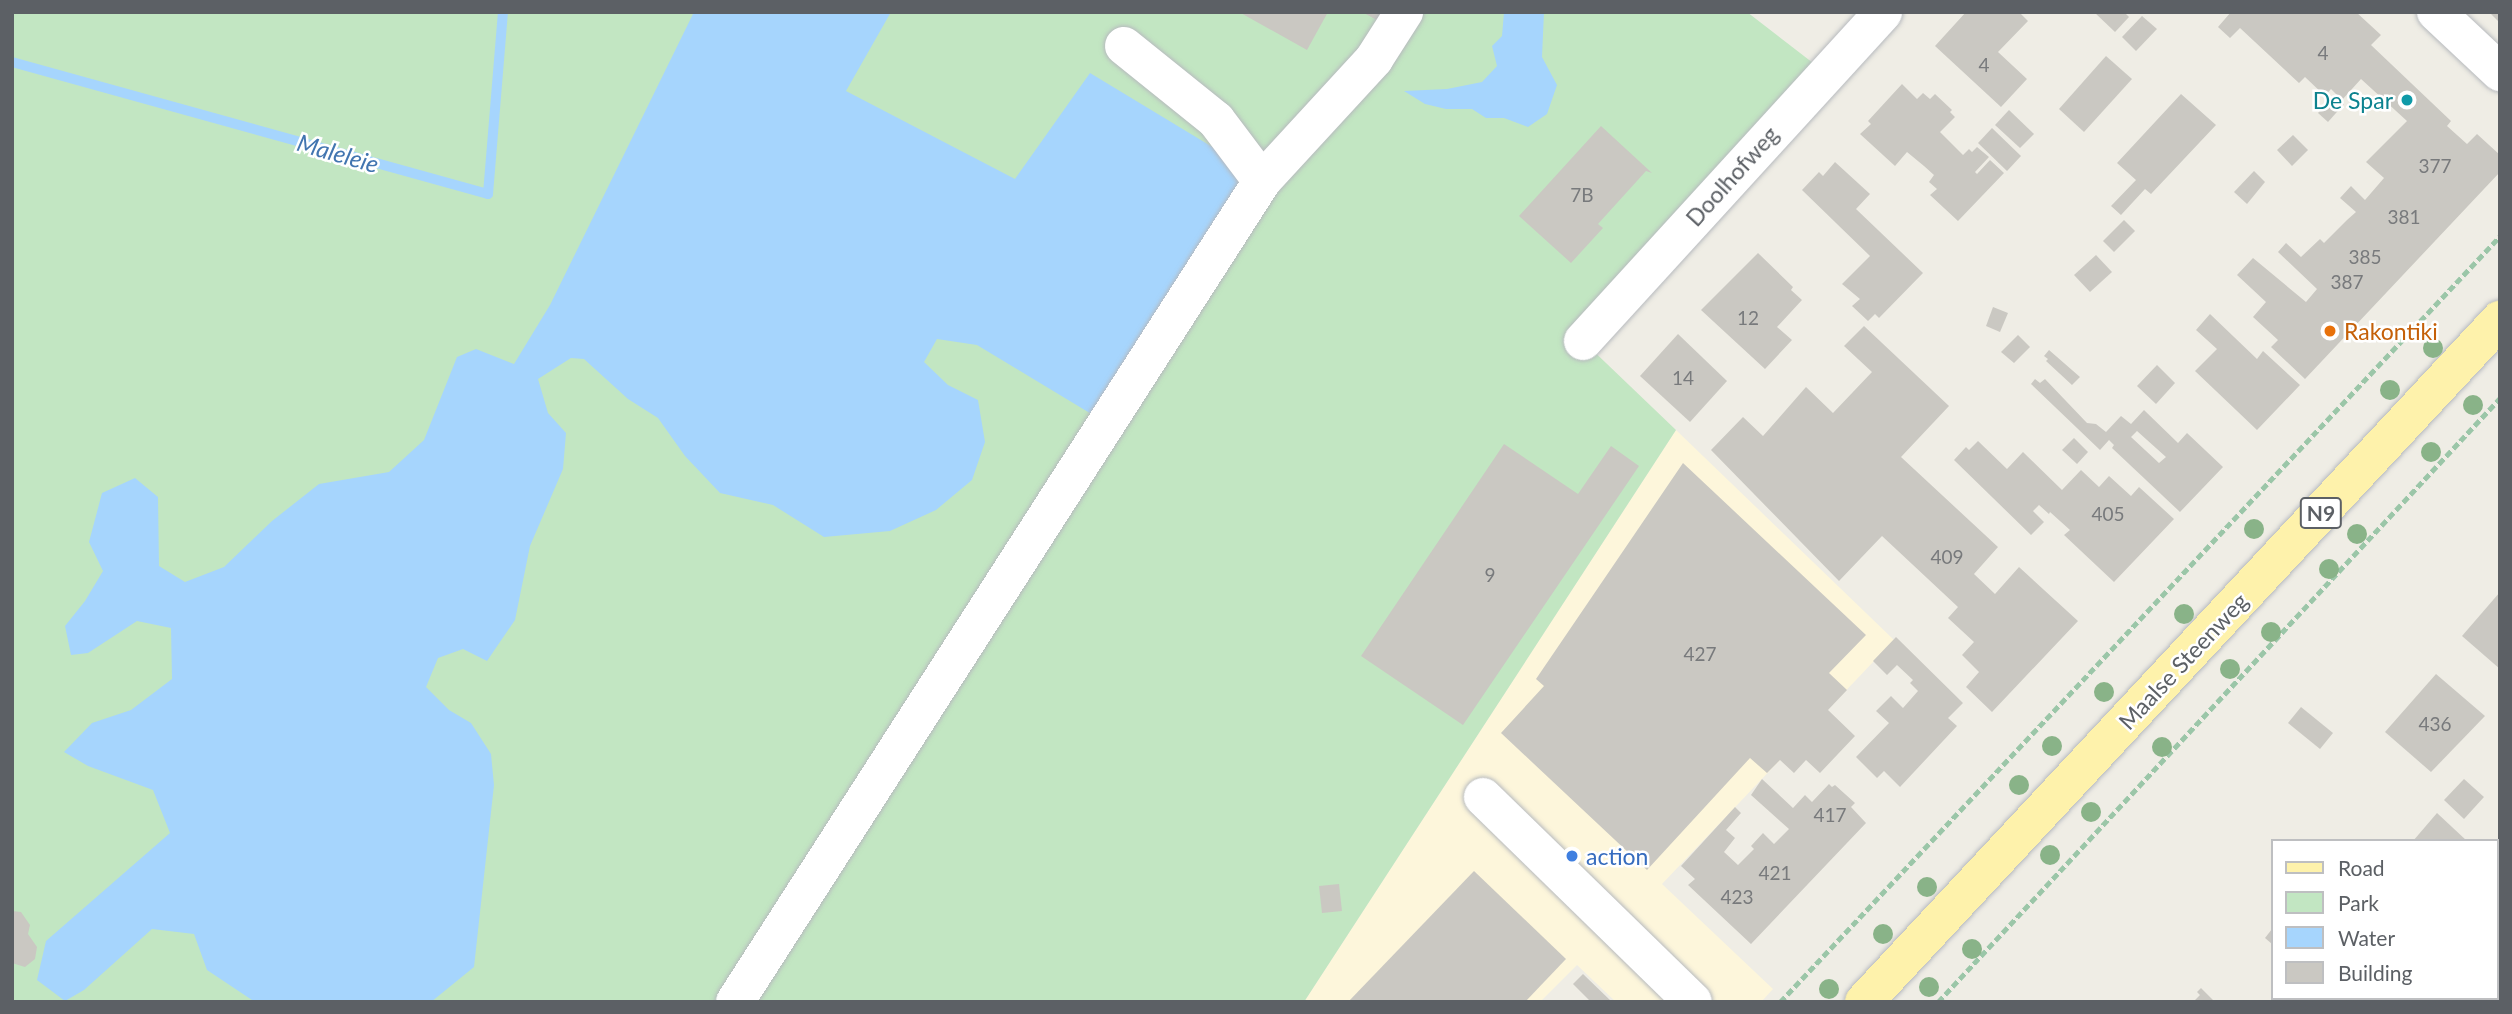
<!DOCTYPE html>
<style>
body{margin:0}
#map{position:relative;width:2512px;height:1014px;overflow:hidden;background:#efede5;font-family:Lato,sans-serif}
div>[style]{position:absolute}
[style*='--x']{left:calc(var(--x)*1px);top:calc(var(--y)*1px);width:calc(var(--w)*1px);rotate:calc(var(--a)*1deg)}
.commercial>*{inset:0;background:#fdf6db}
.green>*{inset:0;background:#c2e6c2}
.water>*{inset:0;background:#a6d5fd}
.stream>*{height:10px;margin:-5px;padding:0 5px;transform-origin:5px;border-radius:5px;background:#a6d5fd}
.building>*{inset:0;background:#cac8c2}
.path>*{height:4.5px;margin-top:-2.25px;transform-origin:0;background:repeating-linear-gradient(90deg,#9bc6a8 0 7px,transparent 0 10.5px)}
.roads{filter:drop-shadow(0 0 2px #b7babe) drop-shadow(0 0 2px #b7babe)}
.minor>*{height:38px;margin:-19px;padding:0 19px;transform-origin:19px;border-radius:19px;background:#fff}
.major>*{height:38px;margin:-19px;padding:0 19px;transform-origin:19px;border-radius:19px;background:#fef2ab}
.trees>*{width:20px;height:20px;margin:-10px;border-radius:50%;background:#89b388}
.dots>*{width:19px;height:19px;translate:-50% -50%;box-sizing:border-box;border:4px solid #fff;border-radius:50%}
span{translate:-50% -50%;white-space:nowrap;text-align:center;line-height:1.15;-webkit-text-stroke:5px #fff;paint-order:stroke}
.number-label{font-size:19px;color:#787a7c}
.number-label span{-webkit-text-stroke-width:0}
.shield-label span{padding:2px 5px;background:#fff;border:2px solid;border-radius:5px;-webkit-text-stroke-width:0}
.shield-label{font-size:21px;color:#5c6065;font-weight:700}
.culture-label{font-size:23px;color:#0d838f}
.right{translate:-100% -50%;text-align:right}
.street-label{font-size:23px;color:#5c6065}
.food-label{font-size:23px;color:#c56008}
.left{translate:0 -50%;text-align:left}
.shop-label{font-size:23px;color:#366cbe}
.water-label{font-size:24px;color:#4275b0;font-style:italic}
.frame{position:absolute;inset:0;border:14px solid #5c6065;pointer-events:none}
.legend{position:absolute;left:2271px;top:839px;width:228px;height:161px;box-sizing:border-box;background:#fff;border:2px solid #bebfc1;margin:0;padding:9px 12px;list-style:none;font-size:21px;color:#5c6065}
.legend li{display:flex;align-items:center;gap:14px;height:35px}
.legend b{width:35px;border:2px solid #bebfc1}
</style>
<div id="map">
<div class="commercial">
<i style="clip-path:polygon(1676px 430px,1894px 640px,1662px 884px,1773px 989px,1761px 1002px,1616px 1002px,1577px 965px,1540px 1002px,1304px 1002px)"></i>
</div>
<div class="green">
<i style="clip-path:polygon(12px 12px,1747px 12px,1826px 73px,1583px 341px,1676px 430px,1304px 1002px,12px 1002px)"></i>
</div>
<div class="water">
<i style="clip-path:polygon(694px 12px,891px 12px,846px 91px,1015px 179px,1090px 73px,1219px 151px,1245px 172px,1098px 418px,977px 345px,937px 339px,924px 362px,948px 385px,978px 400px,985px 442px,972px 480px,936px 510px,890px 531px,824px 537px,773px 505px,720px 493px,685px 456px,658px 418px,628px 399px,584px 359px,571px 358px,538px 379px,548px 413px,566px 433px,563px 469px,530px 546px,515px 620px,487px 661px,463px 649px,438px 658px,426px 687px,449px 710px,471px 723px,491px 754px,494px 785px,474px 967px,431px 1002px,255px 1002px,207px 970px,194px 934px,152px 929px,84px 990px,65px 1001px,37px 980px,46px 941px,170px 833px,153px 790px,88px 766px,64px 752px,92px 723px,131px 710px,172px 679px,171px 628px,137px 621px,88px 653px,71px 655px,65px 626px,85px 601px,103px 571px,89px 542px,102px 493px,135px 478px,158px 497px,159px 566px,185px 582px,224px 567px,272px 521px,319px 484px,389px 472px,424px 440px,457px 357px,476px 349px,514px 364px,550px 305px)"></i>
<i style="clip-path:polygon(1504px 12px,1544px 12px,1542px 57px,1557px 85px,1547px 114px,1528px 127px,1504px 118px,1486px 118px,1472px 109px,1446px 109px,1425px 104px,1404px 91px,1447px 89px,1482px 82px,1497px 66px,1492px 46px,1502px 36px)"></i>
</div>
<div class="stream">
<i style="--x:12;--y:62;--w:494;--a:15.5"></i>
<i style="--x:488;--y:194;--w:183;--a:-85.3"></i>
</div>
<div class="building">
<i style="clip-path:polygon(1239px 12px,1328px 12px,1307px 50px)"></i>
<i style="clip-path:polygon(1362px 12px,1396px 12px,1388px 26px)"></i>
<i style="clip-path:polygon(1966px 12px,2019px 12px,2028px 21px,1998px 52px,2027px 79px,2001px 107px,1935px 46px)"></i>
<i style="clip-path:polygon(2094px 12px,2124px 12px,2129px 17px,2115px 32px)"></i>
<i style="clip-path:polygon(2231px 12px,2356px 12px,2381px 35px,2371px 45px,2451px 121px,2447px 126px,2467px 144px,2477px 134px,2500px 155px,2500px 172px,2305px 379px,2271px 347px,2278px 340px,2253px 317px,2266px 302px,2237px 275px,2253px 258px,2306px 302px,2317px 289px,2278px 252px,2286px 243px,2301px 257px,2320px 239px,2324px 243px,2347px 220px,2356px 212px,2340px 198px,2351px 186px,2365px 200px,2384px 178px,2366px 162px,2407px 121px,2361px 79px,2342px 100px,2331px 89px,2325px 96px,2305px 77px,2299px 83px,2240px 28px,2230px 38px,2218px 27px)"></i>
<i style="clip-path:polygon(2489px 12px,2500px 12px,2500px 23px)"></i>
<i style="clip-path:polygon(2142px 16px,2157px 29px,2136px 51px,2122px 37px)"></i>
<i style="clip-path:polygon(2106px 56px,2132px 79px,2084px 132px,2059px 109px)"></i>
<i style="clip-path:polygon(1902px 84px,1917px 99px,1923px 93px,1930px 99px,1935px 94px,1952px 110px,1950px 112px,1955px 117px,1940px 132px,1963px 155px,1969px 149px,1972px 152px,1977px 147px,1989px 157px,1975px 172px,1977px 174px,1990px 160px,2004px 173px,1958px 221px,1930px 195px,1937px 189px,1929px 182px,1934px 175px,1924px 166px,1907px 152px,1895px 166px,1860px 134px,1871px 124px,1868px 121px)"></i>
<i style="clip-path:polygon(2181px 94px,2216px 125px,2151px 194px,2145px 189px,2121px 215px,2111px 206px,2136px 180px,2117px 163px)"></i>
<i style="clip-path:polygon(2334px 95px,2344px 104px,2328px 122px,2318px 113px)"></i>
<i style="clip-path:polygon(2009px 110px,2034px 134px,2020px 148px,1995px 125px)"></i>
<i style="clip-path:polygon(1601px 126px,1652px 173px,1646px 171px,1598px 224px,1603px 228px,1571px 263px,1519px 216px)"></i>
<i style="clip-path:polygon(1992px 128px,2021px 156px,2007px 171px,1978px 143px)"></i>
<i style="clip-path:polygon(2293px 135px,2308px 150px,2292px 166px,2277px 150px)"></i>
<i style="clip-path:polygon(1835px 162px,1870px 194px,1856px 209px,1923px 273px,1879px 318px,1875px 314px,1868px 321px,1852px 306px,1860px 299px,1842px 284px,1870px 256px,1802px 190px,1819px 172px,1823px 176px)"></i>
<i style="clip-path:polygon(2254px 171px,2265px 182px,2247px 204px,2234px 192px)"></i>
<i style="clip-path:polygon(2124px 220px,2135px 231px,2114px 252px,2103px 241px)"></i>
<i style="clip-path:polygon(1758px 253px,1793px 287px,1791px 290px,1802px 300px,1777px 327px,1792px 340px,1765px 369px,1701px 310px)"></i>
<i style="clip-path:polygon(2096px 255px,2112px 272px,2090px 292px,2074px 275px)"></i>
<i style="clip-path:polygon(1993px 307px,2008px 313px,2000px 332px,1986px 326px)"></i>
<i style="clip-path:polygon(2210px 314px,2257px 359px,2263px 351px,2300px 385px,2257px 430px,2195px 371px,2217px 349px,2196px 330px)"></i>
<i style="clip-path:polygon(1864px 326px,1949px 406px,1901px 457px,1998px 547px,1974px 574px,1995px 594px,2019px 567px,2078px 621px,1992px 712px,1966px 687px,1979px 672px,1962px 655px,1974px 642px,1948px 618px,1958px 607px,1882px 536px,1839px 581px,1711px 450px,1743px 417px,1763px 436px,1806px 387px,1833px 413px,1872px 372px,1844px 346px)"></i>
<i style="clip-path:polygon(1678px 334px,1727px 381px,1690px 422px,1640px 376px)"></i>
<i style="clip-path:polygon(2018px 335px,2030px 347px,2014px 363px,2001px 352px)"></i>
<i style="clip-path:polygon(2049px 350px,2080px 377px,2072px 385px,2046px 361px,2048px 359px,2044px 356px)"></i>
<i style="clip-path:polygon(2157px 365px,2175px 383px,2156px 404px,2137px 386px)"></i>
<i style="clip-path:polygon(evenodd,2035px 379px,2040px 383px,2045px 379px,2087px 423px,2096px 424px,2106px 432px,2121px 416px,2131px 424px,2144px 410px,2178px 443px,2187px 433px,2223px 467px,2180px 512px,2112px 448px,2114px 445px,2109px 440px,2100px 450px,2031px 384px,2035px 379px,2137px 431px,2166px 457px,2159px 463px,2131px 437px,2137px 431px)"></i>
<i style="clip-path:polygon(2074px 438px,2088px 452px,2077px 464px,2062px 450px)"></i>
<i style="clip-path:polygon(1978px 441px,2007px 469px,2023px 452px,2062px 490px,2081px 470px,2099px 487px,2109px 476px,2131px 496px,2139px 487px,2174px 519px,2114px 582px,2064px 535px,2070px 530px,2050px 512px,2049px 514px,2039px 505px,2033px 511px,2044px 522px,2031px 535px,1954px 460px,1966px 447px,1969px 450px)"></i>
<i style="clip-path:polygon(1504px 444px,1578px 494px,1611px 446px,1639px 466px,1463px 725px,1361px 656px)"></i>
<i style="clip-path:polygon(1683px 463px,1866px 635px,1829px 673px,1847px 690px,1828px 710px,1855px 736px,1820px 773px,1806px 760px,1794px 773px,1780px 760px,1767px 773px,1750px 758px,1647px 870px,1501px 733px,1544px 686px,1536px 679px)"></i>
<i style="clip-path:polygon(2500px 592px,2500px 669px,2462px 636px)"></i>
<i style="clip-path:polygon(1896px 637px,1963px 703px,1948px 718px,1957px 726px,1900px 787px,1884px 771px,1877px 778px,1856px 757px,1889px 723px,1876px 711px,1891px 696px,1903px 708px,1918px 691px,1910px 683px,1913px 680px,1897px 665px,1887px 675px,1873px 661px)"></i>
<i style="clip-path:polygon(2436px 674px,2485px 716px,2431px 772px,2385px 732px)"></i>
<i style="clip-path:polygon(2301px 707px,2333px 733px,2320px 749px,2288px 723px)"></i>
<i style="clip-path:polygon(1762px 779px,1793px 808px,1805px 795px,1812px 802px,1829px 784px,1832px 787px,1835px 785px,1855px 803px,1851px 807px,1866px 823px,1751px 944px,1688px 885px,1695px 879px,1681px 866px,1735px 807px,1741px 813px,1726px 830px,1735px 838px,1724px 852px,1738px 865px,1754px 849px,1751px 846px,1763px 833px,1774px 844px,1789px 829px,1751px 795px)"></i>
<i style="clip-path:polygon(2464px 779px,2484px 797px,2464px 819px,2444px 800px)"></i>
<i style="clip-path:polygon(2437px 813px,2467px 841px,2413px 841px)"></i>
<i style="clip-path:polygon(1474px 871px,1566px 959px,1525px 1002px,1348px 1002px)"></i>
<i style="clip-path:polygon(1339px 884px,1342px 911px,1322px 913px,1319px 886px)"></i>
<i style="clip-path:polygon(12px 911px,21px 912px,30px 925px,28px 934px,37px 947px,35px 959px,25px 967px,12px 963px)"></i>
<i style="clip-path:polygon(2272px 929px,2272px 944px,2265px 938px)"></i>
<i style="clip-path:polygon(1583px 974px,1612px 1002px,1591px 1002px,1573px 984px)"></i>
<i style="clip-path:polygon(2201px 988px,2215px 1002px,2193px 1002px,2200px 995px,2197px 992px)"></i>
</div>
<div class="path">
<i style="--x:1780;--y:1002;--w:1051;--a:-46.77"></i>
<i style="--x:1938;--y:1002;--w:825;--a:-47.06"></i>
</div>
<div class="roads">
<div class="minor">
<i style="--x:2436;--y:12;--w:88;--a:43.2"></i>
<i style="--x:1124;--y:46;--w:118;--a:38.8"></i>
<i style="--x:1216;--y:120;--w:76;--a:53"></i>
<i style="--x:1262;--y:181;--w:166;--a:-47.4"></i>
<i style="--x:1374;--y:59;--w:56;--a:-57.4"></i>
<i style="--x:1583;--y:341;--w:445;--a:-47.6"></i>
<i style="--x:1483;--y:797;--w:293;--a:44.3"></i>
<i style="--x:735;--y:1002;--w:976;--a:-57.3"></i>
</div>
<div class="major">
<i style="--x:1864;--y:1002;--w:933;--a:-47"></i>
</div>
</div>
<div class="trees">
<i style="left:2433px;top:348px"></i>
<i style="left:2390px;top:390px"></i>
<i style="left:2473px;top:405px"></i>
<i style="left:2431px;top:452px"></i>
<i style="left:2254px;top:529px"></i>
<i style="left:2357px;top:534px"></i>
<i style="left:2329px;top:569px"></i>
<i style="left:2184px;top:614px"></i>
<i style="left:2271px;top:632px"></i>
<i style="left:2230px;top:669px"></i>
<i style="left:2104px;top:692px"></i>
<i style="left:2052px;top:746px"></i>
<i style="left:2162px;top:747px"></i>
<i style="left:2019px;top:785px"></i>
<i style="left:2091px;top:812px"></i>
<i style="left:2050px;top:855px"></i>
<i style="left:1927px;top:887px"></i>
<i style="left:1883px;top:934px"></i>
<i style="left:1972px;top:949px"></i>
<i style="left:1929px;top:987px"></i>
<i style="left:1829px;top:989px"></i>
</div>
<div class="dots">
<i style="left:2407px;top:100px;background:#0f9aa8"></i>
<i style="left:2330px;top:331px;background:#e8710a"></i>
<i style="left:1572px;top:856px;background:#3f7fe0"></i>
</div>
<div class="number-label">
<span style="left:2323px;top:53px">4</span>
<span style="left:1984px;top:65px">4</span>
<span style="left:2435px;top:166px">377</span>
<span style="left:1582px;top:195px">7B</span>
<span style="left:2404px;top:217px">381</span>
<span style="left:2365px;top:257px">385</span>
<span style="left:2347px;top:282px">387</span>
<span style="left:1748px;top:318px">12</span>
<span style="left:1683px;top:378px">14</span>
<span style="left:2108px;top:514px">405</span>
<span style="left:1947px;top:557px">409</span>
<span style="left:1490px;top:575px">9</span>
<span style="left:1700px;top:654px">427</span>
<span style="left:2435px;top:724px">436</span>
<span style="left:1830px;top:815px">417</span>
<span style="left:1775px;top:873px">421</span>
<span style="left:1737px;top:897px">423</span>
</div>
<div class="shield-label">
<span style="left:2321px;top:513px">N9</span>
</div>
<div class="culture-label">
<span class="right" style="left:2393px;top:100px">De Spar</span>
</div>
<div class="street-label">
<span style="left:1732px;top:176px;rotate:-48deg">Doolhofweg</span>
<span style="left:2183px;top:661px;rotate:-47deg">Maalse Steenweg</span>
</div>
<div class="food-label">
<span class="left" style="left:2344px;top:331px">Rakontiki</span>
</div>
<div class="shop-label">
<span class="left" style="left:1586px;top:856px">action</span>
</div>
<div class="water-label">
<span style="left:338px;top:153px;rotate:16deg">Maleleie</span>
</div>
<div class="frame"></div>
<ul class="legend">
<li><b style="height:9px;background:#fef2ab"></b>Road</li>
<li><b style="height:19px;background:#c2e6c2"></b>Park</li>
<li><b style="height:19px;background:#a6d5fd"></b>Water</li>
<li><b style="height:19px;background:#cac8c2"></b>Building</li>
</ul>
</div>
